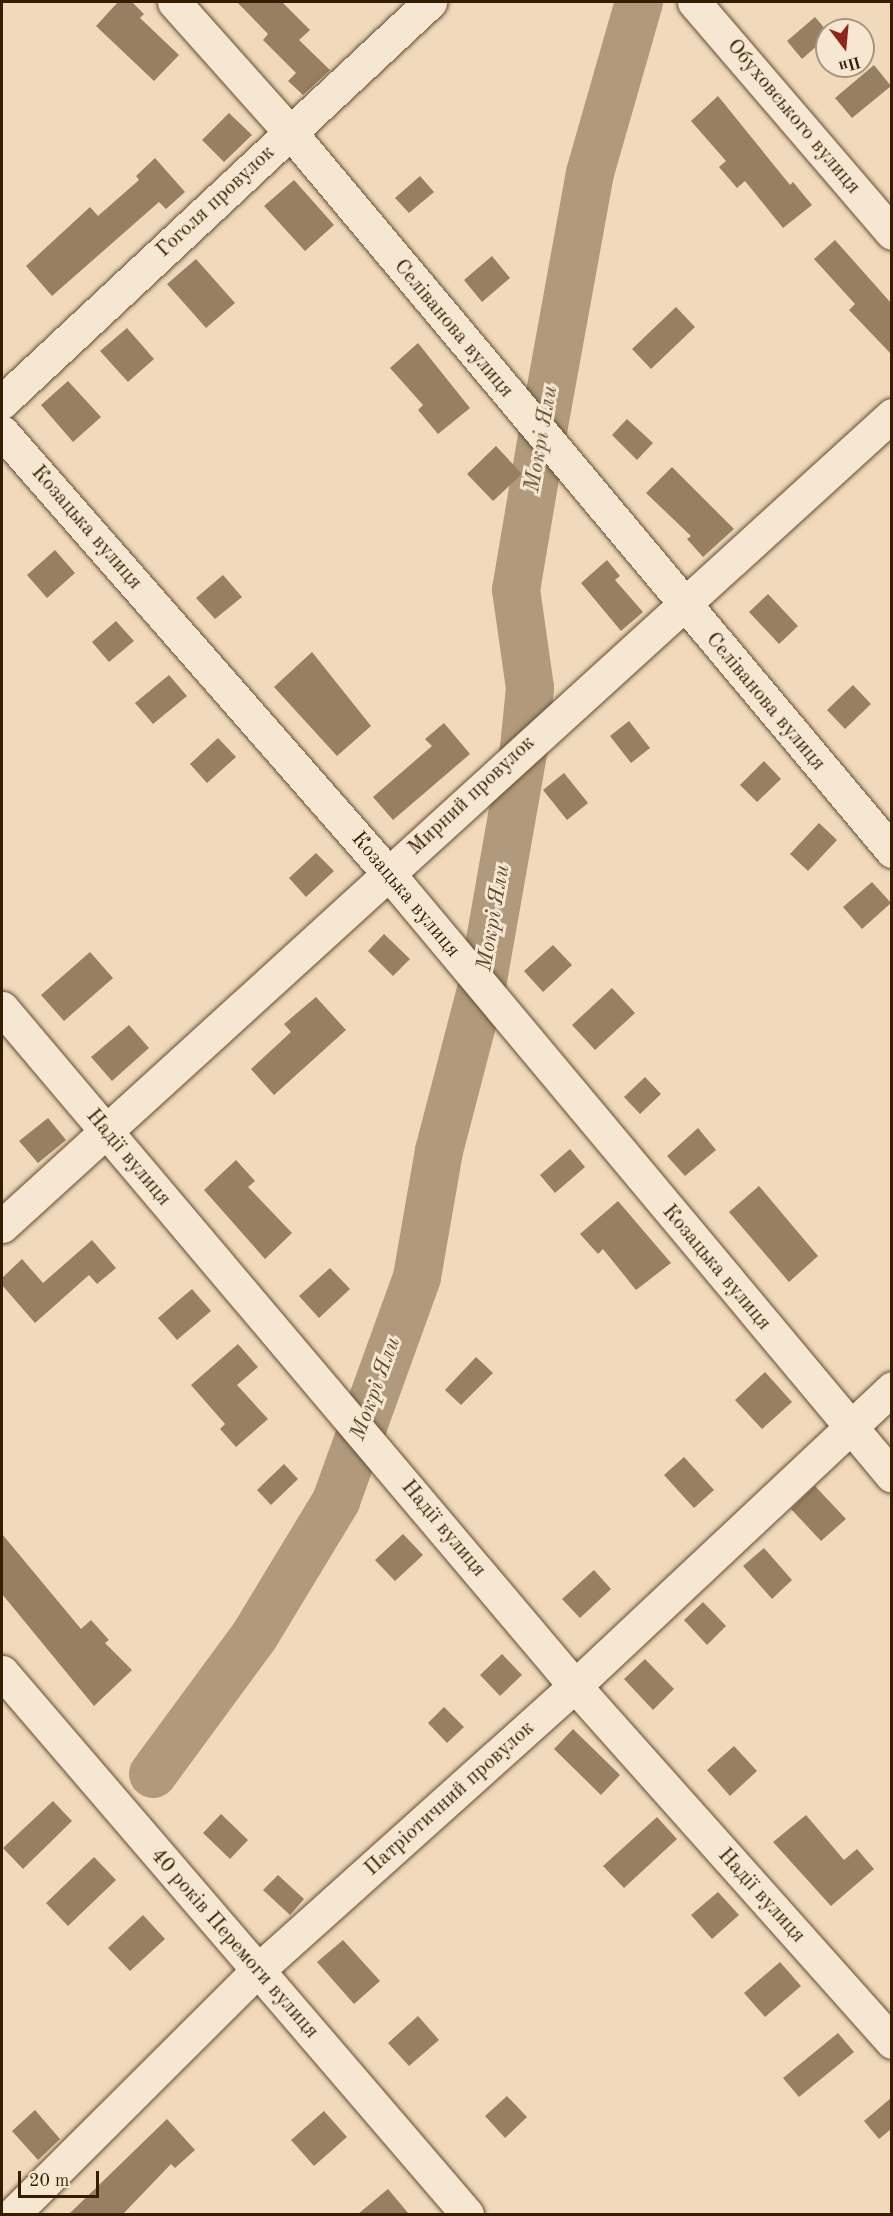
<!DOCTYPE html>
<meta charset="utf-8">
<style>
body{margin:0}
#map{position:relative;width:893px;height:2216px;overflow:hidden;background:#f1dabb;font-family:"Old Standard TT",serif}
div>[style]{position:absolute}
[style*='--x']{left:calc(var(--x)*1px);top:calc(var(--y)*1px);width:calc(var(--w)*1px);rotate:calc(var(--a)*1deg)}
.river>*{height:48px;margin:-24px;padding:0 24px;transform-origin:24px;border-radius:24px;background:#b19a7b}
.building>*{inset:0;background:#977f61}
.roads{filter:drop-shadow(0 0 2px #644c2f) drop-shadow(0 0 2px #644c2f)}
.minor>*{height:33px;margin:-16.5px;padding:0 16.5px;transform-origin:16.5px;border-radius:16.5px;background:#f6e7d3}
span{translate:-50% -50%;white-space:nowrap;text-align:center;line-height:1.15;-webkit-text-stroke:6px #f6e7d3;paint-order:stroke}
.street-label{font-size:21px;color:#351d00}
.water-label{font-size:22px;color:#60492b;font-style:italic}
.frame{position:absolute;inset:0;border:3px solid #351d00;pointer-events:none}
.north{position:absolute;left:815px;top:18px;width:60px;height:60px;box-sizing:border-box;background:#f6e7d3;border:2px solid #a9967f;border-radius:50%;rotate:164deg;font-size:16px;font-weight:700;line-height:24px;text-align:center;color:#351d00}
.north::after{content:'';display:block;margin:auto;width:21px;height:27px;background:#8f2418;clip-path:polygon(50% 0,100% 100%,50% 72%,0 100%)}
.scale{position:absolute;left:18px;top:2171px;width:81px;height:27px;box-sizing:border-box;border:3px solid #351d00;border-top:0;padding-left:8px;font-size:18px;line-height:21px;white-space:nowrap;color:#351d00;-webkit-text-stroke:4px #f6e7d3;paint-order:stroke}
</style>
<div id="map">
<div class="river">
<i style="--x:153;--y:1774;--w:172;--a:-53.7"></i>
<i style="--x:255;--y:1635;--w:157;--a:-58.8"></i>
<i style="--x:336;--y:1501;--w:238;--a:-70.1"></i>
<i style="--x:417;--y:1277;--w:128;--a:-80.1"></i>
<i style="--x:439;--y:1151;--w:171;--a:-75.4"></i>
<i style="--x:482;--y:986;--w:242;--a:-80"></i>
<i style="--x:524;--y:748;--w:60;--a:-84.3"></i>
<i style="--x:530;--y:688;--w:99;--a:-98.1"></i>
<i style="--x:516;--y:590;--w:155;--a:-80.4"></i>
<i style="--x:542;--y:437;--w:268;--a:-79.7"></i>
<i style="--x:590;--y:173;--w:178;--a:-74"></i>
</div>
<div class="building">
<i style="clip-path:polygon(118px 2px,132px 2px,144px 14px,140px 18px,179px 55px,154px 81px,96px 26px)"></i>
<i style="clip-path:polygon(237px 2px,282px 2px,310px 30px,299px 40px,330px 70px,303px 95px,288px 81px,296px 73px,263px 40px,268px 34px)"></i>
<i style="clip-path:polygon(815px 17px,827px 31px,827px 37px,802px 59px,787px 41px)"></i>
<i style="clip-path:polygon(874px 65px,891px 86px,852px 118px,835px 98px)"></i>
<i style="clip-path:polygon(718px 96px,790px 185px,793px 182px,812px 205px,783px 228px,745px 181px,737px 188px,719px 167px,726px 161px,691px 121px)"></i>
<i style="clip-path:polygon(229px 113px,252px 135px,224px 162px,202px 140px)"></i>
<i style="clip-path:polygon(155px 158px,185px 192px,166px 209px,159px 202px,52px 296px,26px 266px,90px 207px,98px 216px,139px 180px,136px 176px)"></i>
<i style="clip-path:polygon(420px 176px,434px 192px,409px 213px,395px 198px)"></i>
<i style="clip-path:polygon(294px 180px,334px 225px,305px 251px,264px 206px)"></i>
<i style="clip-path:polygon(835px 240px,891px 303px,891px 354px,849px 310px,855px 304px,814px 259px)"></i>
<i style="clip-path:polygon(492px 256px,510px 278px,482px 302px,464px 280px)"></i>
<i style="clip-path:polygon(196px 259px,235px 303px,206px 328px,167px 284px)"></i>
<i style="clip-path:polygon(676px 307px,695px 327px,651px 369px,632px 349px)"></i>
<i style="clip-path:polygon(127px 328px,154px 359px,128px 382px,100px 351px)"></i>
<i style="clip-path:polygon(418px 343px,470px 408px,438px 434px,418px 410px,423px 405px,390px 368px)"></i>
<i style="clip-path:polygon(68px 381px,101px 417px,73px 442px,41px 405px)"></i>
<i style="clip-path:polygon(627px 419px,653px 443px,637px 460px,612px 435px)"></i>
<i style="clip-path:polygon(496px 446px,522px 474px,493px 501px,467px 474px)"></i>
<i style="clip-path:polygon(672px 467px,734px 529px,703px 557px,687px 539px,691px 536px,646px 493px)"></i>
<i style="clip-path:polygon(55px 550px,75px 573px,47px 598px,27px 575px)"></i>
<i style="clip-path:polygon(607px 560px,620px 576px,615px 580px,643px 612px,621px 631px,581px 583px)"></i>
<i style="clip-path:polygon(223px 575px,242px 597px,215px 619px,196px 598px)"></i>
<i style="clip-path:polygon(768px 594px,798px 626px,779px 644px,749px 612px)"></i>
<i style="clip-path:polygon(116px 621px,134px 641px,109px 662px,92px 642px)"></i>
<i style="clip-path:polygon(312px 652px,371px 726px,337px 756px,274px 687px)"></i>
<i style="clip-path:polygon(169px 675px,187px 696px,153px 724px,135px 703px)"></i>
<i style="clip-path:polygon(853px 685px,871px 704px,845px 729px,827px 710px)"></i>
<i style="clip-path:polygon(629px 721px,650px 748px,631px 763px,610px 736px)"></i>
<i style="clip-path:polygon(444px 723px,470px 754px,393px 820px,373px 797px,432px 746px,425px 739px)"></i>
<i style="clip-path:polygon(218px 738px,236px 757px,207px 783px,190px 764px)"></i>
<i style="clip-path:polygon(764px 761px,781px 779px,757px 802px,740px 785px)"></i>
<i style="clip-path:polygon(564px 773px,588px 803px,567px 820px,543px 790px)"></i>
<i style="clip-path:polygon(819px 823px,837px 840px,808px 871px,790px 854px)"></i>
<i style="clip-path:polygon(316px 853px,334px 871px,306px 897px,289px 878px)"></i>
<i style="clip-path:polygon(872px 882px,891px 903px,862px 929px,843px 907px)"></i>
<i style="clip-path:polygon(384px 934px,410px 959px,393px 976px,368px 951px)"></i>
<i style="clip-path:polygon(553px 945px,572px 965px,543px 992px,524px 971px)"></i>
<i style="clip-path:polygon(90px 952px,113px 978px,64px 1021px,41px 995px)"></i>
<i style="clip-path:polygon(612px 988px,635px 1013px,595px 1050px,572px 1025px)"></i>
<i style="clip-path:polygon(316px 997px,346px 1030px,274px 1095px,251px 1069px,291px 1032px,284px 1024px)"></i>
<i style="clip-path:polygon(129px 1025px,149px 1048px,112px 1081px,91px 1057px)"></i>
<i style="clip-path:polygon(645px 1077px,661px 1094px,640px 1114px,624px 1097px)"></i>
<i style="clip-path:polygon(48px 1118px,66px 1140px,38px 1163px,19px 1141px)"></i>
<i style="clip-path:polygon(698px 1128px,716px 1150px,685px 1176px,667px 1156px)"></i>
<i style="clip-path:polygon(570px 1149px,585px 1167px,555px 1193px,540px 1175px)"></i>
<i style="clip-path:polygon(236px 1160px,255px 1181px,248px 1187px,292px 1233px,265px 1259px,204px 1190px)"></i>
<i style="clip-path:polygon(759px 1186px,818px 1256px,789px 1282px,729px 1212px)"></i>
<i style="clip-path:polygon(618px 1201px,671px 1263px,636px 1290px,603px 1249px,598px 1254px,580px 1234px)"></i>
<i style="clip-path:polygon(92px 1240px,116px 1268px,97px 1284px,89px 1275px,35px 1323px,2px 1285px,2px 1278px,22px 1259px,43px 1283px)"></i>
<i style="clip-path:polygon(330px 1268px,350px 1289px,319px 1318px,299px 1296px)"></i>
<i style="clip-path:polygon(192px 1289px,211px 1311px,177px 1340px,158px 1318px)"></i>
<i style="clip-path:polygon(238px 1344px,258px 1367px,237px 1385px,268px 1419px,236px 1447px,220px 1429px,225px 1424px,191px 1385px)"></i>
<i style="clip-path:polygon(476px 1357px,493px 1373px,461px 1405px,445px 1390px)"></i>
<i style="clip-path:polygon(765px 1372px,792px 1402px,762px 1429px,735px 1400px)"></i>
<i style="clip-path:polygon(684px 1457px,714px 1490px,694px 1508px,664px 1475px)"></i>
<i style="clip-path:polygon(284px 1464px,298px 1479px,271px 1505px,257px 1490px)"></i>
<i style="clip-path:polygon(815px 1486px,846px 1519px,821px 1541px,791px 1509px)"></i>
<i style="clip-path:polygon(2px 1534px,81px 1629px,91px 1620px,109px 1640px,105px 1643px,132px 1670px,94px 1706px,2px 1594px)"></i>
<i style="clip-path:polygon(403px 1534px,423px 1555px,395px 1581px,375px 1560px)"></i>
<i style="clip-path:polygon(764px 1548px,792px 1580px,772px 1599px,743px 1566px)"></i>
<i style="clip-path:polygon(594px 1570px,611px 1589px,580px 1618px,562px 1599px)"></i>
<i style="clip-path:polygon(703px 1602px,726px 1626px,707px 1645px,684px 1620px)"></i>
<i style="clip-path:polygon(502px 1654px,522px 1675px,500px 1696px,480px 1675px)"></i>
<i style="clip-path:polygon(645px 1659px,674px 1689px,653px 1710px,624px 1679px)"></i>
<i style="clip-path:polygon(444px 1707px,464px 1727px,447px 1743px,428px 1723px)"></i>
<i style="clip-path:polygon(573px 1729px,620px 1775px,601px 1795px,554px 1749px)"></i>
<i style="clip-path:polygon(734px 1746px,757px 1771px,730px 1796px,707px 1770px)"></i>
<i style="clip-path:polygon(53px 1801px,72px 1821px,23px 1869px,3px 1848px)"></i>
<i style="clip-path:polygon(221px 1814px,248px 1840px,230px 1859px,203px 1833px)"></i>
<i style="clip-path:polygon(806px 1815px,844px 1860px,857px 1849px,874px 1869px,831px 1906px,773px 1842px)"></i>
<i style="clip-path:polygon(657px 1817px,677px 1839px,624px 1888px,603px 1866px)"></i>
<i style="clip-path:polygon(94px 1857px,116px 1880px,68px 1926px,46px 1903px)"></i>
<i style="clip-path:polygon(278px 1875px,304px 1899px,290px 1915px,263px 1890px)"></i>
<i style="clip-path:polygon(718px 1892px,739px 1915px,712px 1939px,691px 1915px)"></i>
<i style="clip-path:polygon(143px 1915px,165px 1939px,130px 1971px,108px 1948px)"></i>
<i style="clip-path:polygon(343px 1940px,380px 1981px,354px 2004px,317px 1962px)"></i>
<i style="clip-path:polygon(780px 1962px,801px 1986px,765px 2017px,744px 1993px)"></i>
<i style="clip-path:polygon(418px 2016px,439px 2040px,409px 2066px,388px 2043px)"></i>
<i style="clip-path:polygon(838px 2033px,854px 2052px,799px 2097px,783px 2078px)"></i>
<i style="clip-path:polygon(507px 2096px,527px 2117px,505px 2138px,485px 2116px)"></i>
<i style="clip-path:polygon(891px 2098px,891px 2129px,879px 2139px,864px 2121px)"></i>
<i style="clip-path:polygon(35px 2110px,60px 2139px,38px 2160px,12px 2131px)"></i>
<i style="clip-path:polygon(324px 2111px,347px 2137px,314px 2166px,291px 2140px)"></i>
<i style="clip-path:polygon(167px 2119px,195px 2150px,175px 2168px,171px 2164px,123px 2214px,69px 2214px)"></i>
<i style="clip-path:polygon(388px 2189px,409px 2214px,358px 2214px)"></i>
</div>
<div class="roads">
<div class="minor">
<i style="--x:174;--y:2;--w:174;--a:48.3"></i>
<i style="--x:290;--y:132;--w:938;--a:50.06"></i>
<i style="--x:694;--y:2;--w:304;--a:49.4"></i>
<i style="--x:2;--y:402;--w:586;--a:-43.06"></i>
<i style="--x:2;--y:432;--w:587;--a:48.8"></i>
<i style="--x:389;--y:874;--w:784;--a:50.12"></i>
<i style="--x:2;--y:1008;--w:888;--a:49.8"></i>
<i style="--x:575;--y:1686;--w:477;--a:48.3"></i>
<i style="--x:2;--y:1226;--w:1204;--a:-42.34"></i>
<i style="--x:2;--y:1672;--w:714;--a:49.37"></i>
<i style="--x:13;--y:2214;--w:344;--a:-44.9"></i>
<i style="--x:257;--y:1971;--w:427;--a:-41.9"></i>
<i style="--x:575;--y:1686;--w:435;--a:-43.2"></i>
</div>
</div>
<div class="street-label">
<span style="left:793px;top:117px;rotate:50deg">Обуховського вулиця</span>
<span style="left:216px;top:202px;rotate:-43deg">Гоголя провулок</span>
<span style="left:453px;top:329px;rotate:50deg">Селіванова вулиця</span>
<span style="left:86px;top:528px;rotate:49deg">Козацька вулиця</span>
<span style="left:765px;top:702px;rotate:50deg">Селіванова вулиця</span>
<span style="left:472px;top:796px;rotate:-43deg">Мирний провулок</span>
<span style="left:405px;top:895px;rotate:50deg">Козацька вулиця</span>
<span style="left:128px;top:1158px;rotate:50deg">Надії вулиця</span>
<span style="left:716px;top:1268px;rotate:50deg">Козацька вулиця</span>
<span style="left:443px;top:1529px;rotate:50deg">Надії вулиця</span>
<span style="left:450px;top:1799px;rotate:-42deg">Патріотичний провулок</span>
<span style="left:761px;top:1896px;rotate:48deg">Надії вулиця</span>
<span style="left:234px;top:1944px;rotate:49deg">40 років Перемоги вулиця</span>
</div>
<div class="water-label">
<span style="left:542px;top:439px;rotate:-80deg">Мокрі Яли</span>
<span style="left:494px;top:918px;rotate:-80deg">Мокрі Яли</span>
<span style="left:376px;top:1389px;rotate:-70deg">Мокрі Яли</span>
</div>
<div class="frame"></div>
<div class="north">Пн</div>
<div class="scale">20 m</div>
</div>
